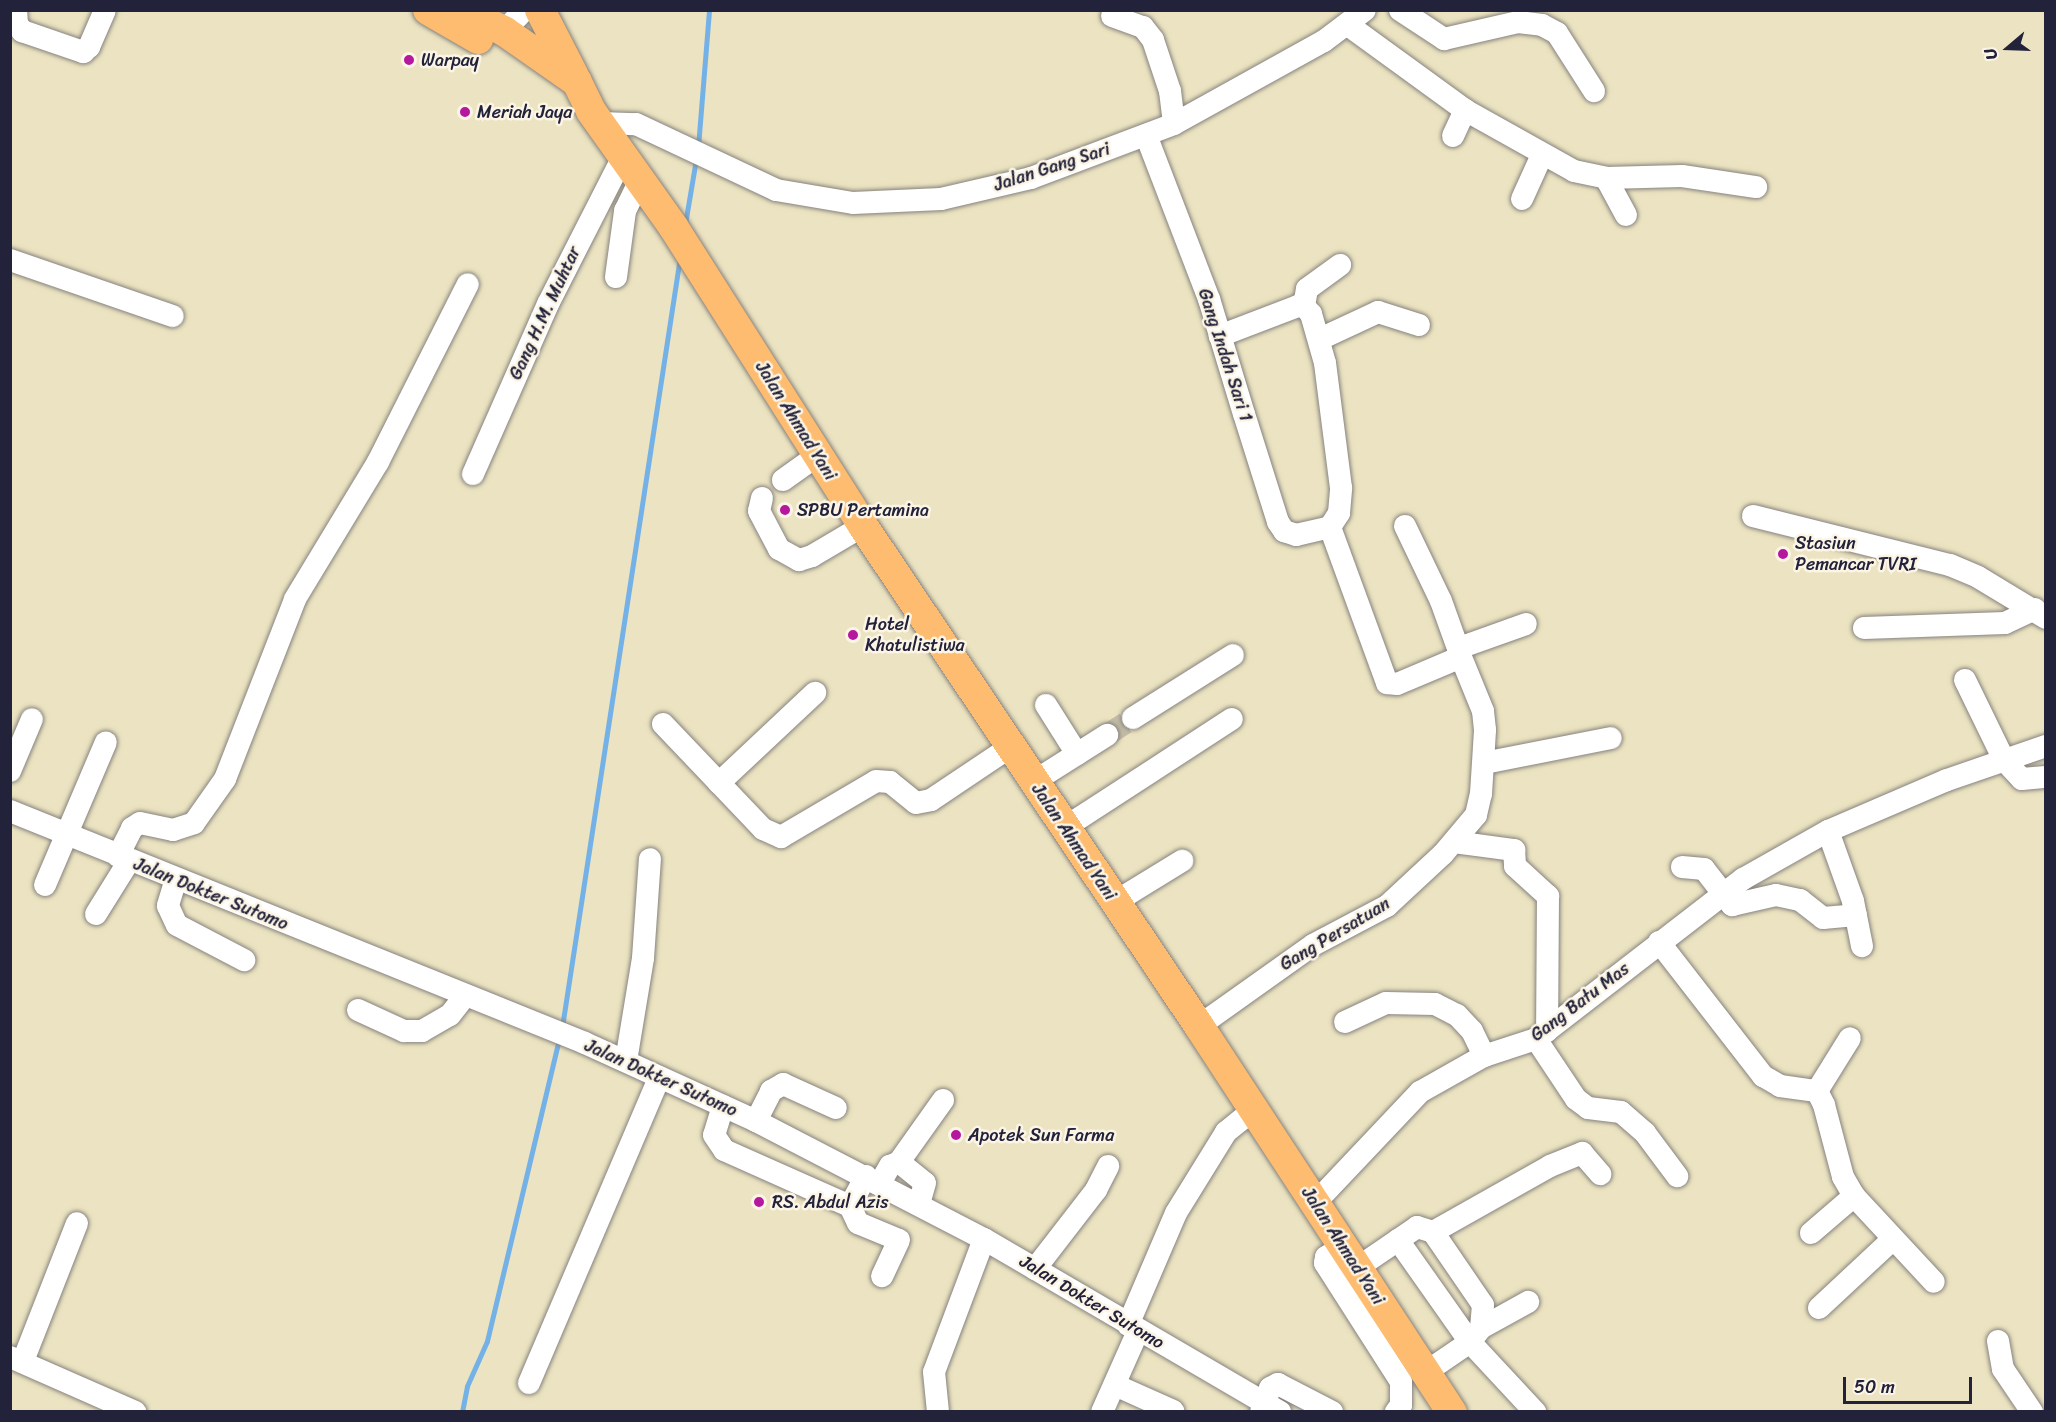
<!DOCTYPE html>
<style>
body{margin:0}
#map{position:relative;width:2056px;height:1422px;overflow:hidden;background:#ebe3c1;font-family:Sriracha,sans-serif}
div>[style]{position:absolute}
[style*='--x']{left:calc(var(--x)*1px);top:calc(var(--y)*1px);width:calc(var(--w)*1px);rotate:calc(var(--a)*1deg)}
.stream>*{height:5px;margin:-2.5px;padding:0 2.5px;transform-origin:2.5px;border-radius:2.5px;background:#74b1e7}
.minor-tunnel>*{height:22px;margin-top:-11px;transform-origin:0;background:repeating-linear-gradient(90deg,#c3bca6 0 22px,transparent 0 33px)}
.roads{filter:drop-shadow(0 0 2px #86827e) drop-shadow(0 0 2px #86827e)}
.minor>*{height:22px;margin:-11px;padding:0 11px;transform-origin:11px;border-radius:11px;background:#fff}
.major>*{height:30px;margin:-15px;padding:0 15px;transform-origin:15px;border-radius:15px;background:#fdbc70}
.dots>*{width:16px;height:16px;translate:-50% -50%;box-sizing:border-box;border:3px solid #fcf5e5;border-radius:50%}
span{translate:-50% -50%;white-space:nowrap;text-align:center;line-height:1.15;-webkit-text-stroke:5px #fcf5e5;paint-order:stroke}
.poi-label{font-size:18px;color:#22223b}
.left{translate:0 -50%;text-align:left}
.street-label{font-size:18px;color:#22223b}
.frame{position:absolute;inset:0;border:12px solid #22223b;pointer-events:none}
.north{position:absolute;left:1978px;top:18px;width:60px;height:60px;-webkit-text-stroke:4px #fcf5e5;paint-order:stroke;rotate:251deg;font-size:16px;font-weight:700;line-height:24px;text-align:center;color:#22223b}
.north::after{content:'';display:block;margin:auto;width:21px;height:27px;background:#22223b;clip-path:polygon(50% 0,100% 100%,50% 72%,0 100%)}
.scale{position:absolute;left:1843px;top:1377px;width:129px;height:27px;box-sizing:border-box;border:3px solid #22223b;border-top:0;padding-left:8px;font-size:18px;line-height:21px;white-space:nowrap;color:#22223b;-webkit-text-stroke:4px #fcf5e5;paint-order:stroke}
</style>
<div id="map">
<div class="stream">
<i style="--x:698;--y:147;--w:137;--a:-85.4"></i>
<i style="--x:685;--y:224;--w:66;--a:-80.4"></i>
<i style="--x:562;--y:1027;--w:779;--a:-81.29"></i>
<i style="--x:462;--y:1412;--w:26;--a:-79"></i>
<i style="--x:467;--y:1386;--w:49;--a:-66"></i>
<i style="--x:487;--y:1341;--w:310;--a:-76.6"></i>
</div>
<div class="minor-tunnel">
<i style="--x:1107;--y:735;--w:31;--a:-33"></i>
</div>
<div class="roads">
<div class="minor">
<i style="--x:16;--y:10;--w:14;--a:86"></i>
<i style="--x:17;--y:24;--w:9;--a:54"></i>
<i style="--x:22;--y:31;--w:65;--a:19"></i>
<i style="--x:83;--y:52;--w:8;--a:-40"></i>
<i style="--x:89;--y:47;--w:40;--a:-66.6"></i>
<i style="--x:1400;--y:10;--w:53;--a:33.4"></i>
<i style="--x:1444;--y:39;--w:76;--a:-12.9"></i>
<i style="--x:1518;--y:22;--w:24;--a:7"></i>
<i style="--x:1542;--y:25;--w:17;--a:28"></i>
<i style="--x:1557;--y:33;--w:69;--a:57.5"></i>
<i style="--x:1112;--y:16;--w:33;--a:20"></i>
<i style="--x:1143;--y:27;--w:16;--a:52"></i>
<i style="--x:1153;--y:40;--w:54;--a:71.6"></i>
<i style="--x:1170;--y:91;--w:33;--a:83"></i>
<i style="--x:1348;--y:25;--w:145;--a:36"></i>
<i style="--x:1465;--y:110;--w:125;--a:29.2"></i>
<i style="--x:1574;--y:171;--w:33;--a:12"></i>
<i style="--x:1606;--y:178;--w:76;--a:-1.5"></i>
<i style="--x:1682;--y:176;--w:75;--a:8.5"></i>
<i style="--x:504;--y:31;--w:29;--a:-46"></i>
<i style="--x:600;--y:123;--w:36;--a:2"></i>
<i style="--x:636;--y:124;--w:155;--a:25.2"></i>
<i style="--x:776;--y:190;--w:78;--a:9.6"></i>
<i style="--x:853;--y:203;--w:88;--a:-2.6"></i>
<i style="--x:941;--y:199;--w:92;--a:-13.1"></i>
<i style="--x:1031;--y:178;--w:153;--a:-20.7"></i>
<i style="--x:1174;--y:124;--w:171;--a:-29"></i>
<i style="--x:1324;--y:41;--w:51;--a:-37.1"></i>
<i style="--x:1146;--y:135;--w:176;--a:69"></i>
<i style="--x:1209;--y:299;--w:120;--a:73.1"></i>
<i style="--x:1244;--y:414;--w:113;--a:72.5"></i>
<i style="--x:1278;--y:522;--w:11;--a:56"></i>
<i style="--x:1284;--y:531;--w:13;--a:18"></i>
<i style="--x:1296;--y:535;--w:35;--a:-13"></i>
<i style="--x:1330;--y:527;--w:17;--a:-57"></i>
<i style="--x:1339;--y:513;--w:25;--a:-85"></i>
<i style="--x:1341;--y:488;--w:126;--a:-97.3"></i>
<i style="--x:1325;--y:363;--w:51;--a:-105.9"></i>
<i style="--x:1311;--y:314;--w:11;--a:-131"></i>
<i style="--x:1304;--y:306;--w:6;--a:180"></i>
<i style="--x:1298;--y:306;--w:84;--a:159"></i>
<i style="--x:1453;--y:136;--w:29;--a:-65"></i>
<i style="--x:1606;--y:178;--w:42;--a:61.6"></i>
<i style="--x:1522;--y:199;--w:48;--a:-65.6"></i>
<i style="--x:10;--y:260;--w:172;--a:19"></i>
<i style="--x:616;--y:277;--w:67;--a:-82.2"></i>
<i style="--x:625;--y:211;--w:34;--a:-64"></i>
<i style="--x:1304;--y:306;--w:17;--a:-80"></i>
<i style="--x:1307;--y:289;--w:41;--a:-36"></i>
<i style="--x:1320;--y:339;--w:64;--a:-25"></i>
<i style="--x:1378;--y:312;--w:43;--a:17.6"></i>
<i style="--x:473;--y:474;--w:186;--a:-66.2"></i>
<i style="--x:548;--y:304;--w:167;--a:-63"></i>
<i style="--x:783;--y:480;--w:43;--a:-35.5"></i>
<i style="--x:762;--y:498;--w:13;--a:103"></i>
<i style="--x:759;--y:511;--w:43;--a:62.2"></i>
<i style="--x:779;--y:549;--w:23;--a:29"></i>
<i style="--x:799;--y:560;--w:14;--a:-17"></i>
<i style="--x:812;--y:556;--w:59;--a:-30.5"></i>
<i style="--x:1753;--y:516;--w:203;--a:14"></i>
<i style="--x:1950;--y:565;--w:30;--a:23"></i>
<i style="--x:1978;--y:577;--w:79;--a:31.1"></i>
<i style="--x:1405;--y:526;--w:83;--a:64.4"></i>
<i style="--x:1441;--y:601;--w:59;--a:70.3"></i>
<i style="--x:1864;--y:628;--w:141;--a:-2"></i>
<i style="--x:2005;--y:623;--w:33;--a:-25"></i>
<i style="--x:1459;--y:648;--w:71;--a:-19.7"></i>
<i style="--x:1965;--y:680;--w:89;--a:64"></i>
<i style="--x:2004;--y:760;--w:26;--a:47"></i>
<i style="--x:2022;--y:779;--w:24;--a:-5"></i>
<i style="--x:1046;--y:705;--w:58;--a:57.7"></i>
<i style="--x:1133;--y:718;--w:118;--a:-32.2"></i>
<i style="--x:663;--y:724;--w:145;--a:46.4"></i>
<i style="--x:763;--y:829;--w:20;--a:24"></i>
<i style="--x:781;--y:837;--w:110;--a:-30.5"></i>
<i style="--x:876;--y:781;--w:14;--a:4"></i>
<i style="--x:890;--y:782;--w:33;--a:39"></i>
<i style="--x:916;--y:803;--w:15;--a:-11"></i>
<i style="--x:931;--y:800;--w:95;--a:-33.9"></i>
<i style="--x:1484;--y:763;--w:129;--a:-11.1"></i>
<i style="--x:10;--y:771;--w:56;--a:-67.1"></i>
<i style="--x:1033;--y:782;--w:88;--a:-32.4"></i>
<i style="--x:719;--y:783;--w:132;--a:-43.2"></i>
<i style="--x:10;--y:811;--w:620;--a:21.97"></i>
<i style="--x:585;--y:1043;--w:188;--a:24.5"></i>
<i style="--x:756;--y:1121;--w:257;--a:27.4"></i>
<i style="--x:984;--y:1239;--w:343;--a:30.3"></i>
<i style="--x:1064;--y:828;--w:200;--a:-33"></i>
<i style="--x:1828;--y:831;--w:74;--a:70.3"></i>
<i style="--x:1853;--y:901;--w:46;--a:78.7"></i>
<i style="--x:1454;--y:842;--w:61;--a:7.6"></i>
<i style="--x:1514;--y:850;--w:16;--a:86"></i>
<i style="--x:1515;--y:866;--w:45;--a:42.3"></i>
<i style="--x:1548;--y:896;--w:135;--a:90.4"></i>
<i style="--x:118;--y:856;--w:31;--a:-63"></i>
<i style="--x:132;--y:828;--w:9;--a:-32"></i>
<i style="--x:140;--y:823;--w:34;--a:12"></i>
<i style="--x:173;--y:830;--w:22;--a:-18"></i>
<i style="--x:194;--y:823;--w:54;--a:-54.8"></i>
<i style="--x:225;--y:779;--w:193;--a:-68.7"></i>
<i style="--x:295;--y:599;--w:160;--a:-58.8"></i>
<i style="--x:378;--y:462;--w:199;--a:-63.2"></i>
<i style="--x:1682;--y:867;--w:22;--a:5"></i>
<i style="--x:1704;--y:869;--w:46;--a:52.1"></i>
<i style="--x:1732;--y:905;--w:45;--a:-12.8"></i>
<i style="--x:1776;--y:895;--w:25;--a:12"></i>
<i style="--x:1800;--y:900;--w:29;--a:38"></i>
<i style="--x:1823;--y:918;--w:33;--a:-5"></i>
<i style="--x:176;--y:879;--w:28;--a:107"></i>
<i style="--x:168;--y:906;--w:21;--a:65"></i>
<i style="--x:177;--y:925;--w:76;--a:27.6"></i>
<i style="--x:45;--y:885;--w:155;--a:-66.9"></i>
<i style="--x:1115;--y:902;--w:79;--a:-31.5"></i>
<i style="--x:96;--y:914;--w:62;--a:-58.1"></i>
<i style="--x:1659;--y:942;--w:170;--a:52.2"></i>
<i style="--x:1763;--y:1076;--w:20;--a:30"></i>
<i style="--x:1780;--y:1086;--w:37;--a:8"></i>
<i style="--x:1817;--y:1091;--w:16;--a:63"></i>
<i style="--x:1824;--y:1105;--w:74;--a:75.2"></i>
<i style="--x:1843;--y:1177;--w:22;--a:60"></i>
<i style="--x:1854;--y:1196;--w:117;--a:47.1"></i>
<i style="--x:358;--y:1010;--w:51;--a:24.5"></i>
<i style="--x:404;--y:1031;--w:18;--a:0"></i>
<i style="--x:422;--y:1031;--w:32;--a:-30"></i>
<i style="--x:450;--y:1015;--w:23;--a:-52"></i>
<i style="--x:1345;--y:1022;--w:45;--a:-24.9"></i>
<i style="--x:1386;--y:1003;--w:49;--a:1.2"></i>
<i style="--x:1435;--y:1004;--w:25;--a:27"></i>
<i style="--x:1457;--y:1015;--w:22;--a:47"></i>
<i style="--x:1472;--y:1031;--w:28;--a:64"></i>
<i style="--x:1199;--y:1026;--w:140;--a:-35.4"></i>
<i style="--x:1313;--y:945;--w:84;--a:-27.8"></i>
<i style="--x:1387;--y:906;--w:76;--a:-42.9"></i>
<i style="--x:1443;--y:854;--w:51;--a:-49.8"></i>
<i style="--x:1476;--y:815;--w:22;--a:-77"></i>
<i style="--x:1481;--y:794;--w:64;--a:-86.4"></i>
<i style="--x:1485;--y:730;--w:19;--a:-96"></i>
<i style="--x:1483;--y:711;--w:58;--a:-112.2"></i>
<i style="--x:1461;--y:657;--w:69;--a:157.1"></i>
<i style="--x:1397;--y:684;--w:10;--a:-174"></i>
<i style="--x:1387;--y:683;--w:166;--a:-110.1"></i>
<i style="--x:1536;--y:1039;--w:72;--a:56.3"></i>
<i style="--x:1576;--y:1099;--w:15;--a:37"></i>
<i style="--x:1588;--y:1108;--w:33;--a:7"></i>
<i style="--x:1621;--y:1112;--w:32;--a:41"></i>
<i style="--x:1645;--y:1133;--w:54;--a:53.3"></i>
<i style="--x:626;--y:1061;--w:104;--a:-80.6"></i>
<i style="--x:643;--y:958;--w:99;--a:-86"></i>
<i style="--x:1817;--y:1091;--w:62;--a:-58.1"></i>
<i style="--x:723;--y:1106;--w:30;--a:107"></i>
<i style="--x:714;--y:1135;--w:18;--a:56"></i>
<i style="--x:724;--y:1150;--w:138;--a:24"></i>
<i style="--x:850;--y:1206;--w:34;--a:-62"></i>
<i style="--x:756;--y:1121;--w:34;--a:-63"></i>
<i style="--x:771;--y:1091;--w:14;--a:-30"></i>
<i style="--x:783;--y:1084;--w:58;--a:24.4"></i>
<i style="--x:899;--y:1162;--w:76;--a:-54.6"></i>
<i style="--x:880;--y:1183;--w:20;--a:-60"></i>
<i style="--x:890;--y:1166;--w:10;--a:-24"></i>
<i style="--x:899;--y:1162;--w:33;--a:39"></i>
<i style="--x:925;--y:1183;--w:22;--a:106"></i>
<i style="--x:1315;--y:1203;--w:153;--a:-46.6"></i>
<i style="--x:1420;--y:1092;--w:73;--a:-29.4"></i>
<i style="--x:1484;--y:1056;--w:55;--a:-18.1"></i>
<i style="--x:1536;--y:1039;--w:262;--a:-37.7"></i>
<i style="--x:1743;--y:879;--w:98;--a:-29.5"></i>
<i style="--x:1828;--y:831;--w:129;--a:-23.2"></i>
<i style="--x:1947;--y:780;--w:105;--a:-19"></i>
<i style="--x:850;--y:1206;--w:19;--a:65"></i>
<i style="--x:858;--y:1223;--w:44;--a:22.5"></i>
<i style="--x:899;--y:1240;--w:40;--a:115"></i>
<i style="--x:1433;--y:1232;--w:134;--a:-29.4"></i>
<i style="--x:1550;--y:1166;--w:35;--a:-22"></i>
<i style="--x:1582;--y:1153;--w:28;--a:49"></i>
<i style="--x:1811;--y:1233;--w:57;--a:-40.7"></i>
<i style="--x:1398;--y:1240;--w:23;--a:-34"></i>
<i style="--x:1417;--y:1227;--w:17;--a:17"></i>
<i style="--x:1433;--y:1232;--w:88;--a:55.6"></i>
<i style="--x:1483;--y:1305;--w:23;--a:95"></i>
<i style="--x:1481;--y:1328;--w:18;--a:128"></i>
<i style="--x:1470;--y:1342;--w:53;--a:145.7"></i>
<i style="--x:1343;--y:1246;--w:20;--a:147"></i>
<i style="--x:1326;--y:1257;--w:6;--a:99"></i>
<i style="--x:1325;--y:1263;--w:141;--a:57.4"></i>
<i style="--x:1401;--y:1382;--w:23;--a:90"></i>
<i style="--x:1401;--y:1405;--w:9;--a:126"></i>
<i style="--x:1357;--y:1268;--w:50;--a:-34.3"></i>
<i style="--x:1398;--y:1240;--w:125;--a:54.8"></i>
<i style="--x:1470;--y:1342;--w:96;--a:47.1"></i>
<i style="--x:1035;--y:1269;--w:100;--a:-52.3"></i>
<i style="--x:1096;--y:1190;--w:27;--a:-63"></i>
<i style="--x:1819;--y:1308;--w:101;--a:-43"></i>
<i style="--x:1128;--y:1325;--w:122;--a:-66.8"></i>
<i style="--x:1176;--y:1213;--w:95;--a:-58.3"></i>
<i style="--x:1226;--y:1132;--w:36;--a:-39"></i>
<i style="--x:1481;--y:1328;--w:54;--a:-29"></i>
<i style="--x:1998;--y:1341;--w:28;--a:80"></i>
<i style="--x:2003;--y:1369;--w:52;--a:56"></i>
<i style="--x:10;--y:1357;--w:137;--a:23.7"></i>
<i style="--x:23;--y:1361;--w:148;--a:-68.6"></i>
<i style="--x:529;--y:1383;--w:332;--a:-66.9"></i>
<i style="--x:1115;--y:1385;--w:64;--a:24.1"></i>
<i style="--x:938;--y:1412;--w:40;--a:-95.7"></i>
<i style="--x:934;--y:1372;--w:142;--a:-69.4"></i>
<i style="--x:1102;--y:1412;--w:89;--a:-66"></i>
<i style="--x:1261;--y:1412;--w:26;--a:-69"></i>
<i style="--x:1270;--y:1388;--w:9;--a:-27"></i>
<i style="--x:1278;--y:1384;--w:61;--a:27.4"></i>
</div>
<div class="major">
<i style="--x:428;--y:10;--w:58;--a:30.1"></i>
<i style="--x:462;--y:10;--w:47;--a:26.6"></i>
<i style="--x:504;--y:31;--w:89;--a:34.9"></i>
<i style="--x:577;--y:82;--w:32;--a:64"></i>
<i style="--x:591;--y:111;--w:143;--a:54.6"></i>
<i style="--x:674;--y:228;--w:353;--a:57.6"></i>
<i style="--x:863;--y:526;--w:602;--a:56.1"></i>
<i style="--x:1199;--y:1026;--w:462;--a:56.8"></i>
<i style="--x:540;--y:10;--w:74;--a:62.7"></i>
</div>
</div>
<div class="dots">
<i style="left:409px;top:60px;background:#b5179e"></i>
<i style="left:465px;top:112px;background:#b5179e"></i>
<i style="left:785px;top:510px;background:#b5179e"></i>
<i style="left:1783px;top:554px;background:#b5179e"></i>
<i style="left:853px;top:635px;background:#b5179e"></i>
<i style="left:956px;top:1135px;background:#b5179e"></i>
<i style="left:759px;top:1202px;background:#b5179e"></i>
</div>
<div class="poi-label">
<span class="left" style="left:421px;top:60px">Warpay</span>
<span class="left" style="left:477px;top:112px">Meriah Jaya</span>
<span class="left" style="left:797px;top:510px">SPBU Pertamina</span>
<span class="left" style="left:1795px;top:554px">Stasiun<br>Pemancar TVRI</span>
<span class="left" style="left:865px;top:635px">Hotel<br>Khatulistiwa</span>
<span class="left" style="left:968px;top:1135px">Apotek Sun Farma</span>
<span class="left" style="left:772px;top:1202px">RS. Abdul Azis</span>
</div>
<div class="street-label">
<span style="left:1052px;top:167px;rotate:-18deg">Jalan Gang Sari</span>
<span style="left:545px;top:313px;rotate:-65deg">Gang H.M. Muhtar</span>
<span style="left:1225px;top:355px;rotate:72deg">Gang Indah Sari 1</span>
<span style="left:796px;top:421px;rotate:58deg">Jalan Ahmad Yani</span>
<span style="left:1074px;top:842px;rotate:56deg">Jalan Ahmad Yani</span>
<span style="left:211px;top:894px;rotate:22deg">Jalan Dokter Sutomo</span>
<span style="left:1335px;top:934px;rotate:-31deg">Gang Persatuan</span>
<span style="left:1580px;top:1002px;rotate:-37deg">Gang Batu Mas</span>
<span style="left:661px;top:1078px;rotate:24deg">Jalan Dokter Sutomo</span>
<span style="left:1343px;top:1246px;rotate:57deg">Jalan Ahmad Yani</span>
<span style="left:1092px;top:1302px;rotate:31deg">Jalan Dokter Sutomo</span>
</div>
<div class="frame"></div>
<div class="north">U</div>
<div class="scale">50 m</div>
</div>
